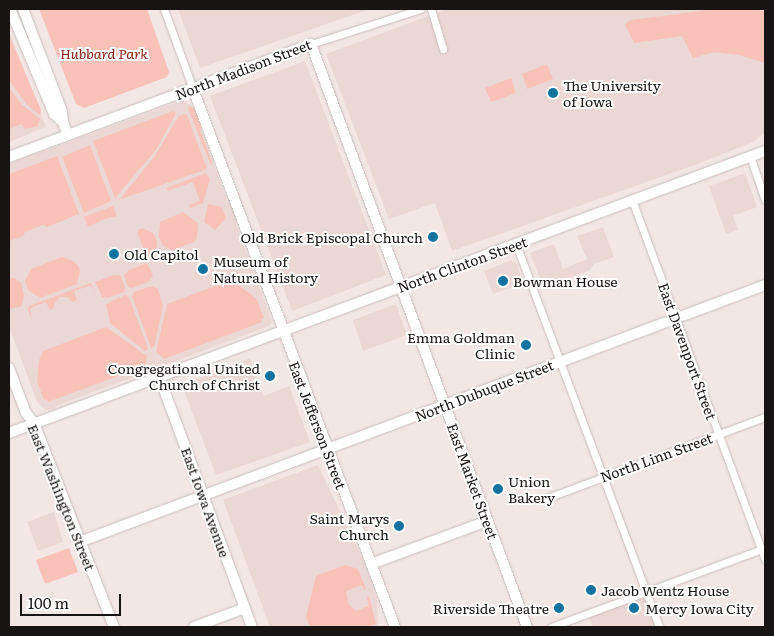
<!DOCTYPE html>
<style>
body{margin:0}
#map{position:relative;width:774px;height:636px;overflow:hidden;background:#f2e7e5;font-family:Literata,serif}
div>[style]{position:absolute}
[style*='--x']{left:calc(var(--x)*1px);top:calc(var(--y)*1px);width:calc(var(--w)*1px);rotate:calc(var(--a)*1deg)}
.built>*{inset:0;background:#ebd8d5}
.green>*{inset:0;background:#f8c2b8}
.roads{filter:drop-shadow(0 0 1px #c7bdbb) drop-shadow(0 0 1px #c7bdbb)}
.street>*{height:7px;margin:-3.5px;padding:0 3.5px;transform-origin:3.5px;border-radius:3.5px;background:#fff}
.secondary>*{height:10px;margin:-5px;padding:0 5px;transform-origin:5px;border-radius:5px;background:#fff}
.dots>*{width:14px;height:14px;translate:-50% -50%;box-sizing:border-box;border:2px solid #fff;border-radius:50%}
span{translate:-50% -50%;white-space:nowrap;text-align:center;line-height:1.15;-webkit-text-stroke:4px #fff;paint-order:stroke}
.park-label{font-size:14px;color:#891d12;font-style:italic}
.street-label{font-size:14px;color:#171413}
.poi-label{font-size:14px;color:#171413}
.left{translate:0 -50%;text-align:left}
.right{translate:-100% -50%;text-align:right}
.frame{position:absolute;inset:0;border:10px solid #171413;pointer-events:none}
.scale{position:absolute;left:20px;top:594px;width:101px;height:22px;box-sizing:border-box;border:2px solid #171413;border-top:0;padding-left:6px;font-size:15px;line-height:18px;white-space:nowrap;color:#171413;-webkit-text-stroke:4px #fff;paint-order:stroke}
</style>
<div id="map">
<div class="built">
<i style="clip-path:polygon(178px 9px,370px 9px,200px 68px)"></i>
<i style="clip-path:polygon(447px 9px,765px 9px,765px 133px,753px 142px,700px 163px,452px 251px,435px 203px,389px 219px,326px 54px)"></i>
<i style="clip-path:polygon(9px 31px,46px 127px,9px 142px)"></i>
<i style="clip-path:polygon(305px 61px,386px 275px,292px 311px,210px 96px)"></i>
<i style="clip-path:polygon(183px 100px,195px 108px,202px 125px,201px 129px,227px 200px,231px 202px,238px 219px,236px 224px,272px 322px,269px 326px,56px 406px,55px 409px,45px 410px,37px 402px,9px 326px,9px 164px)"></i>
<i style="clip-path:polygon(745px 173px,757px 207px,733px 216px,738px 230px,726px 234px,709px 186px)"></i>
<i style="clip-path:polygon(603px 227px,614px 257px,594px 264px,590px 270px,544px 288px,530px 253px,554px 244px,563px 269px,587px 259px,577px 236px)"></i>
<i style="clip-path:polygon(512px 260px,517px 264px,523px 283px,493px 294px,484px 271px)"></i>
<i style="clip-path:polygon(396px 304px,407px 335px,363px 351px,353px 320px)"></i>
<i style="clip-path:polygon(250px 358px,264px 396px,289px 386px,310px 442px,216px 475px,182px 385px)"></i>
<i style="clip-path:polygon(318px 465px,365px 564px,377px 600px,378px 627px,270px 627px,223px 500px)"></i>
<i style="clip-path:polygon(54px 512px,63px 542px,38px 551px,27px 522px)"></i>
<i style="clip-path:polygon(646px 597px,657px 627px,593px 627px,589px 618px)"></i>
</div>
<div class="green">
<i style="clip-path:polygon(39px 9px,147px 9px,169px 72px,167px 77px,84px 108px,76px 104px)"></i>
<i style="clip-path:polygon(716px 9px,753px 9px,765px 12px,765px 63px,739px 55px,714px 52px,693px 58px,682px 36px,634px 43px,625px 24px,630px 20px)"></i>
<i style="clip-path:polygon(9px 35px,41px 110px,40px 115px,27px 105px,10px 81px)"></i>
<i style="clip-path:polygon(547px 64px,553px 79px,527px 89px,522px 74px)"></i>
<i style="clip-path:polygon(511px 78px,516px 93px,491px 102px,485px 88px)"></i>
<i style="clip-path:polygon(9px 87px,20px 103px,40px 119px,38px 126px,25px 129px,22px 124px,9px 129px)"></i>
<i style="clip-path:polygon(190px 106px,196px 111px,202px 125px,200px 131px,212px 162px,211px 165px,188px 109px)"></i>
<i style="clip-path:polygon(173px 111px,176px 113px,156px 150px,115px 198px,93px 141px)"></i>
<i style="clip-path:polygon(183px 114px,187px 115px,207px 169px,119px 200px,154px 157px,178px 117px)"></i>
<i style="clip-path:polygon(90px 145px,111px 201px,84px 213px,62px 157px)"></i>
<i style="clip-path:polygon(57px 156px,79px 214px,47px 227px,43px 225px,25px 232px,23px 236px,9px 241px,9px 174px)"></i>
<i style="clip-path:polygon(206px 173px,210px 179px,203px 203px,190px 208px,189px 205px,200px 201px,193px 182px,168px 191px,166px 188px)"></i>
<i style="clip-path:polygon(208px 204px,222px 207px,226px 218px,215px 230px,204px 222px)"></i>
<i style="clip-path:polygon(113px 206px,117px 216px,102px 220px,88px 227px,84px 217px)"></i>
<i style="clip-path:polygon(183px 212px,198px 223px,197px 238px,194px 242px,173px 250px,169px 249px,163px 245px,159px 237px,160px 222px)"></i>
<i style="clip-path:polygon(142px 228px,153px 233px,157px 241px,157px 246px,150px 258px,146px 256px,138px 234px,138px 230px)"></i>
<i style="clip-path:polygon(62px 257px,73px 261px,79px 267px,80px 271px,77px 284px,40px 298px,28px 290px,25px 281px,31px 269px)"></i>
<i style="clip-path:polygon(147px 263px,153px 275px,150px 281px,132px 288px,128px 287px,124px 275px,129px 270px)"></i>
<i style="clip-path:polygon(114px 275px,121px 276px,125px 288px,124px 292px,107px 298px,102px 297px,95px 282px)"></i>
<i style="clip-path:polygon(9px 278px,15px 278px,21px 283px,24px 295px,22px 306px,10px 309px)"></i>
<i style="clip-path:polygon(231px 280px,256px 298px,264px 318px,261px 319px,262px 322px,164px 359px,156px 352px,167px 304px)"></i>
<i style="clip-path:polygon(91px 283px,97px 298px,91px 285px,74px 291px,77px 300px,72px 302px,67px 297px,60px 297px,55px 302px,54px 308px,50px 310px,46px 302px,30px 308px,32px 322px,28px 309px,29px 306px)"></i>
<i style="clip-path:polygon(151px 286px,158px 289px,163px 306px,154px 347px,151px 348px,132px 296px,134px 292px)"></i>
<i style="clip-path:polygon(125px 295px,129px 297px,148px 349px,145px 351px,110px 323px,106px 304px)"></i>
<i style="clip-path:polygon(106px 327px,147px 356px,145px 366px,48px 402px,46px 399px,44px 400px,37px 381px,39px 360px,43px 351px)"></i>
<i style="clip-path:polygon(69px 548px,78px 572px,45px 584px,36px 560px)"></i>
<i style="clip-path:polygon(345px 565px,358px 569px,366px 589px,364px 590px,362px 585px,346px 591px,348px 603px,355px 611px,369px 606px,367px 598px,369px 596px,376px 624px,367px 627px,310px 627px,306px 617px,316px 576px)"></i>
</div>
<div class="roads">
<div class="street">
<i style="--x:164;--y:9;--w:85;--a:70.1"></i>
<i style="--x:431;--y:9;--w:42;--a:73.3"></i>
<i style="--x:311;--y:44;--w:115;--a:-17.7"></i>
<i style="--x:750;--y:156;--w:46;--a:71.2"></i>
<i style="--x:632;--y:200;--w:383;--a:69.7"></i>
<i style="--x:516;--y:244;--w:409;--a:69.5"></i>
<i style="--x:547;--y:498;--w:233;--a:-20.4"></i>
<i style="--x:551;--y:627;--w:227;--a:-20.3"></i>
</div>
<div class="secondary">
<i style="--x:10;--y:9;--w:114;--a:67.3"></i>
<i style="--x:54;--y:114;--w:12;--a:42"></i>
<i style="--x:23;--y:9;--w:109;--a:69.1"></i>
<i style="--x:62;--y:111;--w:11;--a:85"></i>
<i style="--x:63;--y:122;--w:14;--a:69"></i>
<i style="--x:193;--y:89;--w:575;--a:69.42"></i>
<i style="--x:9;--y:157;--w:322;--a:-20.5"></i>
<i style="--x:311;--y:44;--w:622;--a:69.67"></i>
<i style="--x:9;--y:368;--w:48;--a:69.3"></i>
<i style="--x:26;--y:413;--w:13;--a:51"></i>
<i style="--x:34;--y:423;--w:219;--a:68.6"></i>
<i style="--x:159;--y:376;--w:268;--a:69.7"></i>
<i style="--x:9;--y:433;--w:807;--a:-20.46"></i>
<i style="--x:82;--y:541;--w:729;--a:-20.55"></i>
<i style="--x:371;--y:564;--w:124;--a:-20.3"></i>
<i style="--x:194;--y:627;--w:54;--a:-20.4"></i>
</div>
</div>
<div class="dots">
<i style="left:553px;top:93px;background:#1373a0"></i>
<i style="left:433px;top:237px;background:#1373a0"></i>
<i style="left:114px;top:254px;background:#1373a0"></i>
<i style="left:203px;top:269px;background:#1373a0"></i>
<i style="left:503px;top:281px;background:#1373a0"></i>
<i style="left:526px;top:345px;background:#1373a0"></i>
<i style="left:270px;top:376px;background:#1373a0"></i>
<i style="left:498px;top:489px;background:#1373a0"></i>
<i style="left:399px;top:526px;background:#1373a0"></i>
<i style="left:591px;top:590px;background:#1373a0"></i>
<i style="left:559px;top:608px;background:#1373a0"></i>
<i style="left:634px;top:608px;background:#1373a0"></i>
</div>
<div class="park-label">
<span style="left:104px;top:53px">Hubbard Park</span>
</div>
<div class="street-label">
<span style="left:243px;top:69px;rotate:-21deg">North Madison Street</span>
<span style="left:462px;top:264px;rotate:-20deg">North Clinton Street</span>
<span style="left:688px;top:351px;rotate:70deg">East Davenport Street</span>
<span style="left:484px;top:390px;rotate:-21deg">North Dubuque Street</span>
<span style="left:318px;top:425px;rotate:69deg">East Jefferson Street</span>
<span style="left:656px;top:457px;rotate:-20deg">North Linn Street</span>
<span style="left:473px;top:481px;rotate:70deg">East Market Street</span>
<span style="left:62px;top:497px;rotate:68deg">East Washington Street</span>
<span style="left:206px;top:502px;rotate:70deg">East Iowa Avenue</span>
</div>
<div class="poi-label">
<span class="left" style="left:563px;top:93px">The University<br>of Iowa</span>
<span class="right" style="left:423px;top:237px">Old Brick Episcopal Church</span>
<span class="left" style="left:124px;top:254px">Old Capitol</span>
<span class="left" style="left:213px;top:269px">Museum of<br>Natural History</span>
<span class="left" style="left:513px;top:281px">Bowman House</span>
<span class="right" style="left:515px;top:345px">Emma Goldman<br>Clinic</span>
<span class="right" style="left:260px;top:376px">Congregational United<br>Church of Christ</span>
<span class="left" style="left:508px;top:489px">Union<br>Bakery</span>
<span class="right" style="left:389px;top:526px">Saint Marys<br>Church</span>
<span class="left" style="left:601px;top:590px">Jacob Wentz House</span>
<span class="right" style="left:549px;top:608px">Riverside Theatre</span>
<span class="left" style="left:645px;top:608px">Mercy Iowa City</span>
</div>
<div class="frame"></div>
<div class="scale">100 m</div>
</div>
